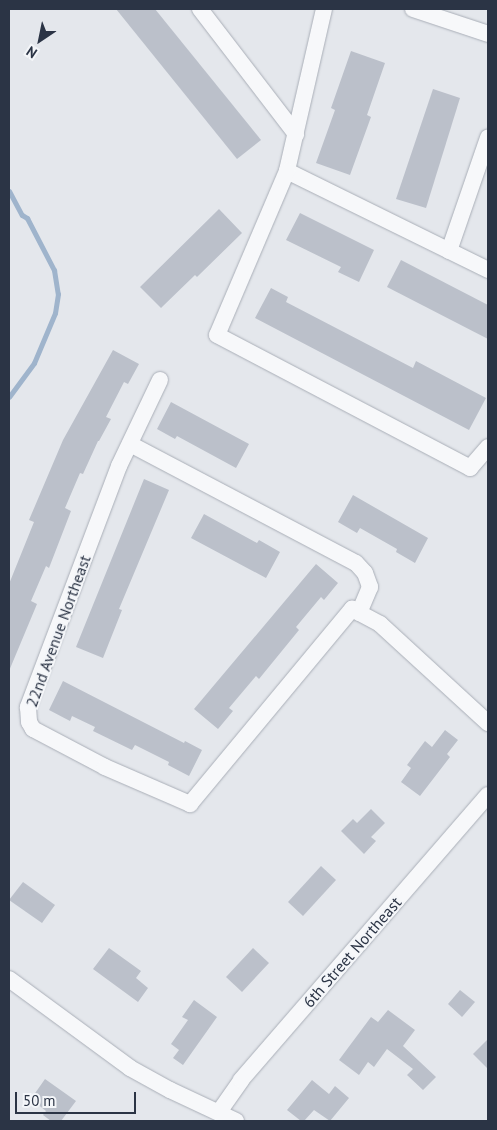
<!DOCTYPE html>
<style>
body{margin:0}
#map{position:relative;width:497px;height:1130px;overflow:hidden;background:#e4e7ec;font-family:"PT Sans",sans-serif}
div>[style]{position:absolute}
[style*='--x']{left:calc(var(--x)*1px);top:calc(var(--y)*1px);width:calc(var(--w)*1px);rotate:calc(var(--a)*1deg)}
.stream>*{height:5px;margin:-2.5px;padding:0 2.5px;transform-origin:2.5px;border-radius:2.5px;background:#9fb4cc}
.building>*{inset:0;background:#bbc0ca}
.roads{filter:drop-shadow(0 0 1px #a9aeb7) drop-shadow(0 0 1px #a9aeb7)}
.minor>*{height:16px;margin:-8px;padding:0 8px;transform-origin:8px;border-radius:8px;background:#f7f8fa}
span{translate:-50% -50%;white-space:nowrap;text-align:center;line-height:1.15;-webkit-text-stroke:4px #f4f6f9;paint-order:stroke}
.street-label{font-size:16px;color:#2b3445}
.frame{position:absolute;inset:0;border:10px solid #2b3445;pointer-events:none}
.north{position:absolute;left:15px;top:15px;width:50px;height:50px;-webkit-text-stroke:4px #f4f6f9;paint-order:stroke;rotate:214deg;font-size:14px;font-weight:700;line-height:20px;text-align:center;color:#2b3445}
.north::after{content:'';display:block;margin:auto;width:18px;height:22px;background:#2b3445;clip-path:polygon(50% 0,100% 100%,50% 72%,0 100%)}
.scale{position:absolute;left:15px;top:1092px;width:121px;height:22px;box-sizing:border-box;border:2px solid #2b3445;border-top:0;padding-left:6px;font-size:15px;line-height:18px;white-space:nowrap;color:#2b3445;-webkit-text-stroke:4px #f4f6f9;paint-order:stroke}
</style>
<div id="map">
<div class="stream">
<i style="--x:9;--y:191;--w:27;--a:62"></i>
<i style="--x:22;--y:215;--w:6;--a:31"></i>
<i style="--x:27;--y:218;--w:59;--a:62.6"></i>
<i style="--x:54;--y:270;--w:24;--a:81"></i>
<i style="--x:58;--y:294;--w:19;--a:99"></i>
<i style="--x:55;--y:313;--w:54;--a:112.8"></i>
<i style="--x:34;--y:363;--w:42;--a:126.3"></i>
</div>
<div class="building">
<i style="clip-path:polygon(116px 9px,155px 9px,261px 140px,237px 159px)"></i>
<i style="clip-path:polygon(351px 51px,385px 63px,367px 115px,371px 117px,350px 175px,316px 163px,335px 110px,331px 108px)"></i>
<i style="clip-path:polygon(433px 89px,460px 98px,426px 208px,396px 199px)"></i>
<i style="clip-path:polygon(219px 209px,242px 233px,197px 277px,195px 275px,161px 308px,140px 287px)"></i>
<i style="clip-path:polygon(300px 213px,374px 250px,359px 282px,338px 272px,341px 267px,286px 240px)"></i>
<i style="clip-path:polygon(401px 260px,488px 305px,488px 339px,387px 287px)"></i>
<i style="clip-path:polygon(271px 288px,288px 297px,286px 302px,413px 368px,416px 361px,486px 398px,469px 430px,255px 318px)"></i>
<i style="clip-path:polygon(113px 350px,139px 364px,128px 384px,124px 382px,106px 417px,111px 419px,99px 441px,98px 441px,83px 474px,80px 473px,65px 508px,71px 511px,49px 568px,46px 566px,31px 601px,37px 604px,9px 671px,9px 584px,34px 522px,29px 520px,63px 440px)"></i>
<i style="clip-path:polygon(171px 402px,249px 444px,236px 468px,177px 436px,175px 439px,157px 429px)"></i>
<i style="clip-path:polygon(144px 479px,169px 490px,119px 609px,122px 610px,103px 658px,76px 647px)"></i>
<i style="clip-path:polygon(353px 495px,428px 538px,415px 563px,396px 552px,397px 549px,360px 528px,357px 533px,338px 522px)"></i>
<i style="clip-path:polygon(204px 514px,257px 543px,259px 540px,280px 552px,266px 578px,191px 538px)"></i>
<i style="clip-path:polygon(316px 564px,338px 583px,324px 600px,321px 597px,296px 627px,299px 630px,259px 679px,256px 676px,229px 708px,233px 711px,218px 729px,194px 709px)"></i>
<i style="clip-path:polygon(63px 681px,184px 743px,185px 741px,202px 750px,189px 776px,168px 765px,169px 762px,135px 745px,132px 750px,93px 731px,95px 727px,72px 716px,70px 721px,49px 710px)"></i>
<i style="clip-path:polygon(445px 730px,458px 740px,447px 754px,450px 757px,420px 796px,401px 782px,411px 768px,407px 765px,425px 741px,432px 747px)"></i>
<i style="clip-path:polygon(371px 809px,385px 823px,371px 837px,376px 841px,364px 854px,341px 831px,353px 819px,357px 823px)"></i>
<i style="clip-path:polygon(321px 866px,336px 880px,303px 916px,288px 902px)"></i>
<i style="clip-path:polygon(23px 882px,55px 905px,42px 923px,9px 900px)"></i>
<i style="clip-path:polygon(109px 948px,141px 971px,136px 978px,148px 988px,138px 1002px,93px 969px)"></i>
<i style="clip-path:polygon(253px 948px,269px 963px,242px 992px,226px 977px)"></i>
<i style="clip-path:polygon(460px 990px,475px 1002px,462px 1017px,448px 1004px)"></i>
<i style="clip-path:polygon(194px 1000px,217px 1017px,183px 1065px,173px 1058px,179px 1050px,171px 1044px,188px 1020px,182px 1017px)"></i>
<i style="clip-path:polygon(388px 1010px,415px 1030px,403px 1046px,436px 1077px,423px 1090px,407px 1075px,413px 1069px,387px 1049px,374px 1067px,368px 1062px,359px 1075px,339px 1060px,371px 1017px,378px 1022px)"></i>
<i style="clip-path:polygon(488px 1039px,488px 1069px,473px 1054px)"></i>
<i style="clip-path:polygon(45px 1079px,76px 1101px,61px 1121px,51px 1121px,43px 1115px,46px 1111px,31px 1099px)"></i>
<i style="clip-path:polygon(312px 1080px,329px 1094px,335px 1086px,349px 1098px,330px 1121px,314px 1110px,304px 1121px,301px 1121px,287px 1110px)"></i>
</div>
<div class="roads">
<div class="minor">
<i style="--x:200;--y:9;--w:158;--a:52.5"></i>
<i style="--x:324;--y:9;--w:166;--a:102.9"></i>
<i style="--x:287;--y:171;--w:224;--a:26.2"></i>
<i style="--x:413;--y:9;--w:79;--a:18.4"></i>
<i style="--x:287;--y:171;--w:178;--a:113.1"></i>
<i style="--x:217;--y:335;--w:286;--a:27.7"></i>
<i style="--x:470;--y:468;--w:28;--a:-49"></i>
<i style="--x:449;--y:251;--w:120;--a:-71"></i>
<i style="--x:160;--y:380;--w:95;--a:115.5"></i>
<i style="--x:119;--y:466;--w:258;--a:110.7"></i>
<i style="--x:28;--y:707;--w:15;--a:86"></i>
<i style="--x:29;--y:722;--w:8;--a:60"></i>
<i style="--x:33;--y:729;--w:81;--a:27.8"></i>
<i style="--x:105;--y:767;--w:93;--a:23.5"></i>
<i style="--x:190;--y:804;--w:254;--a:-50.3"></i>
<i style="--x:352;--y:609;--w:32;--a:28"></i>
<i style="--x:380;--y:624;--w:147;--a:42.5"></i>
<i style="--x:130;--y:444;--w:255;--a:27.8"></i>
<i style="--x:356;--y:563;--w:13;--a:48"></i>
<i style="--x:365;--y:573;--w:15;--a:70"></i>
<i style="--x:370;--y:587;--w:28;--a:113"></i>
<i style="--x:9;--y:979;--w:150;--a:36.3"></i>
<i style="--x:130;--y:1068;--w:46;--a:28.8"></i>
<i style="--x:170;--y:1090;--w:73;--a:25.2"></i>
<i style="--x:219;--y:1112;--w:39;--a:-55"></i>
<i style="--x:241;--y:1080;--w:377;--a:-49.1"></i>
</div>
</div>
<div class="street-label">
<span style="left:58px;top:631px;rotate:-70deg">22nd Avenue Northeast</span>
<span style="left:352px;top:952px;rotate:-49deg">6th Street Northeast</span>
</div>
<div class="frame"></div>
<div class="north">N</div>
<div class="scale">50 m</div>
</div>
